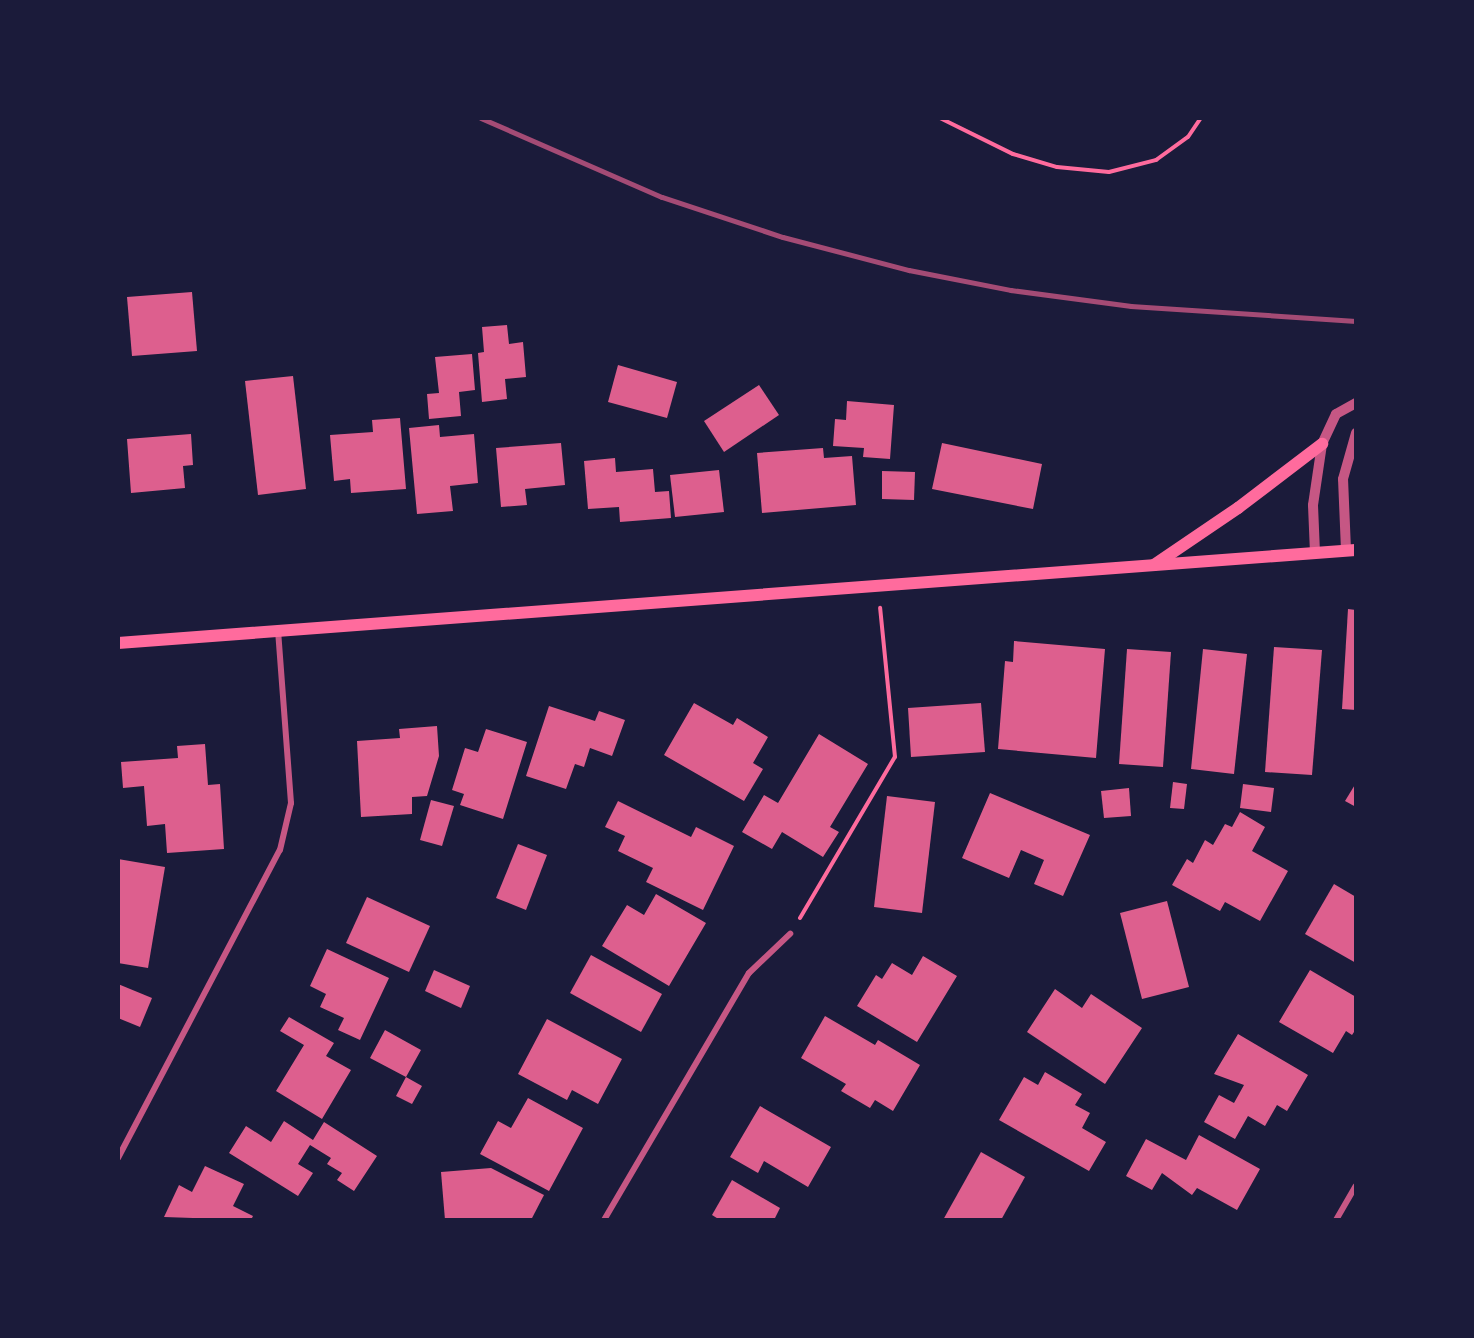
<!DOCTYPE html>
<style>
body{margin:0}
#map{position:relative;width:1474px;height:1338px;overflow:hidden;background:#1b1b3a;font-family:Poppins,sans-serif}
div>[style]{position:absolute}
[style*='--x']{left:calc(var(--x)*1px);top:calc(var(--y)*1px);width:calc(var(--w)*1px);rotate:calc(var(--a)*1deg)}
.building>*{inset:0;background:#dd5f8e}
.path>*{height:4px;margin:-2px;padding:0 2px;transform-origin:2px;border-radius:2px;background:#ff6b9d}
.minor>*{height:6px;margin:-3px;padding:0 3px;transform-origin:3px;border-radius:3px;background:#c65784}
.tertiary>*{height:10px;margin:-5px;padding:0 5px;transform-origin:5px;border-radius:5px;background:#c65784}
.secondary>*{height:12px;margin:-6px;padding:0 6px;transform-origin:6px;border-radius:6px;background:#ff6b9d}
.rail>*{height:4.5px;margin:-2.25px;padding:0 2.25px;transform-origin:2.25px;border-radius:2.25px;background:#a44b75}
span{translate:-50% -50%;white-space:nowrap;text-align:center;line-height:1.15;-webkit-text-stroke:5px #1b1b3a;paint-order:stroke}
.frame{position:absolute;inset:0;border:120px solid #1b1b3a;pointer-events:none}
</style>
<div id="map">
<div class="building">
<i style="clip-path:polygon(192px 292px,197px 351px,132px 356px,127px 297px)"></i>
<i style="clip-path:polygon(507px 325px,509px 344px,523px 342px,526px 377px,505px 379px,507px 399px,482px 402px,478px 353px,484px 352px,482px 327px)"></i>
<i style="clip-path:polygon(472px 354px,475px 390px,459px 392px,461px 416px,429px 419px,427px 394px,439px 393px,435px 357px)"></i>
<i style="clip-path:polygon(618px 365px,677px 382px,667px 418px,608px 402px)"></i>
<i style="clip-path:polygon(293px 376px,306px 489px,258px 495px,245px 381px)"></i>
<i style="clip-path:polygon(759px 385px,779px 415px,724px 452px,704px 421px)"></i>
<i style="clip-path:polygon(847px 401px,894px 405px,890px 459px,863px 457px,864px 448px,833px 446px,835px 419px,846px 420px)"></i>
<i style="clip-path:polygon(400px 418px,406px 489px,351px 493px,350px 479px,334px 481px,330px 435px,373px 432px,372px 420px)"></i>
<i style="clip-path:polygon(439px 425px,440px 437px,474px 434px,478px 483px,450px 486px,453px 511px,417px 514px,409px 428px)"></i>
<i style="clip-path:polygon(191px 434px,193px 465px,183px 466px,185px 488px,131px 493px,127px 439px)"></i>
<i style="clip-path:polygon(561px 443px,565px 485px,525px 489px,527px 505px,501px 507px,496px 448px)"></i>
<i style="clip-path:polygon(942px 443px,1042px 464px,1033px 509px,932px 489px)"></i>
<i style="clip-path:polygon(823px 448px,824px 458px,852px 456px,856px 505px,762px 513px,757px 453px)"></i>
<i style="clip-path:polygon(615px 458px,616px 472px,653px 469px,655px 492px,669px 491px,671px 518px,620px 522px,619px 507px,588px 509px,584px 461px)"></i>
<i style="clip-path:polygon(719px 470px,724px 512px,675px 517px,670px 475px)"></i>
<i style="clip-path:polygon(882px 471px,915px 472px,914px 500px,882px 499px)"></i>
<i style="clip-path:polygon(1348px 609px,1356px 610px,1356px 710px,1342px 709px)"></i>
<i style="clip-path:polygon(1014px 641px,1105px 649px,1096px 758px,998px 749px,1005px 661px,1013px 662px)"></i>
<i style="clip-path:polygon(1274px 647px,1322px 650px,1312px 775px,1265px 772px)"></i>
<i style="clip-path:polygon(1127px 649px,1171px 652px,1163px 767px,1119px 764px)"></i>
<i style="clip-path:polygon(1203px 649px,1247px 654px,1234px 774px,1191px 769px)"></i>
<i style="clip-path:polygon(694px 703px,733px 725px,737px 718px,768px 737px,753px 763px,763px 769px,744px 801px,664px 755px)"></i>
<i style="clip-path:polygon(981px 703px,985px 752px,911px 757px,908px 708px)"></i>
<i style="clip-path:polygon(549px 706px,595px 721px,599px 711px,625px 720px,612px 756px,590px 748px,584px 767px,575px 764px,566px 789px,526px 776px)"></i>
<i style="clip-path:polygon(437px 726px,439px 756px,427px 796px,412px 797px,412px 814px,361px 817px,357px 741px,400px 738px,399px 729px)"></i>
<i style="clip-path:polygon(486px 729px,527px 742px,503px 819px,460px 805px,464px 794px,452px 790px,465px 748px,478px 752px)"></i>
<i style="clip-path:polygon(819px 734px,868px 764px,830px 827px,839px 832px,823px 857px,782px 832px,772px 849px,742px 832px,764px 795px,778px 803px)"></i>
<i style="clip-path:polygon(205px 744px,208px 785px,220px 784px,224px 849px,167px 853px,165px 824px,147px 826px,144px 786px,123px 788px,121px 762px,178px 758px,177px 746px)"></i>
<i style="clip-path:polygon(1173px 782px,1187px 784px,1184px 809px,1170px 808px)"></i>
<i style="clip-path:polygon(1356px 783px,1356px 807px,1345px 801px)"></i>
<i style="clip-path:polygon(1243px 784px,1274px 788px,1271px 812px,1240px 808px)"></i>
<i style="clip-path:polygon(1129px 788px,1131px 816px,1104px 818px,1101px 791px)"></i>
<i style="clip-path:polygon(990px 793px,1090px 835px,1063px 896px,1034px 884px,1044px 860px,1021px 850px,1009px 878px,962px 858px)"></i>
<i style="clip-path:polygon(887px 796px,935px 802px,922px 913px,874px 907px)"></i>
<i style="clip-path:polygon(431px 800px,454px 806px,442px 846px,420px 840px)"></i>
<i style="clip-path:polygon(618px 801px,691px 837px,696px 827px,734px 846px,703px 910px,646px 882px,653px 868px,618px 851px,625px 836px,605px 827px)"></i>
<i style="clip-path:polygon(1240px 812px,1265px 827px,1252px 851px,1288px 871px,1260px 921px,1225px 902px,1220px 911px,1172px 885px,1187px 859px,1193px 863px,1205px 840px,1213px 845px,1225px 824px,1232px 827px)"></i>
<i style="clip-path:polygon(518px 844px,547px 855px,526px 910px,496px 898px)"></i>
<i style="clip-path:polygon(118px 859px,165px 867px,148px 968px,118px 963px)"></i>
<i style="clip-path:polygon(1334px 884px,1356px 897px,1356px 963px,1305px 934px)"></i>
<i style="clip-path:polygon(656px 894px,706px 923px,669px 986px,602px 946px,627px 905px,644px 915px)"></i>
<i style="clip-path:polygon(367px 897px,430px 926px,409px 972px,346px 943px)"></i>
<i style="clip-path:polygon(1167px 901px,1189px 987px,1142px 999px,1120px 913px)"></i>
<i style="clip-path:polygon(327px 949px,389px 978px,360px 1040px,338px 1030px,344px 1018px,320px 1007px,326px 994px,310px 986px)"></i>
<i style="clip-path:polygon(591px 955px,662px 994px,641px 1032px,570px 993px)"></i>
<i style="clip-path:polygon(923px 956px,957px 976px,917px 1042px,857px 1006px,876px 975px,882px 979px,892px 963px,912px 975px)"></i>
<i style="clip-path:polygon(434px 970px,470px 986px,461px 1008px,425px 991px)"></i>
<i style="clip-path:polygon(1310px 970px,1356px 997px,1356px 1029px,1352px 1035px,1346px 1031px,1333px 1053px,1279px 1022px)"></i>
<i style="clip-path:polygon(118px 984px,152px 998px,140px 1027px,118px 1018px)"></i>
<i style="clip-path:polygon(1055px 989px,1082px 1008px,1091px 994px,1142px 1028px,1105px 1084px,1027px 1032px)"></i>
<i style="clip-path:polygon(825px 1016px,875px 1045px,878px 1040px,920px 1065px,893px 1111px,875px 1100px,870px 1108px,841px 1091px,846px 1084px,801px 1058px)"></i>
<i style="clip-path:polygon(289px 1017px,334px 1043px,326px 1056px,351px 1070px,322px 1119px,276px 1091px,304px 1045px,280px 1031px)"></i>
<i style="clip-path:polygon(547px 1019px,622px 1059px,598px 1104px,572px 1090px,567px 1100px,518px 1074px)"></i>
<i style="clip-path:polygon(385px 1030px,421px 1050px,406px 1077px,422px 1086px,412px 1104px,396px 1096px,406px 1077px,370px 1058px)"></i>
<i style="clip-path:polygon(1238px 1034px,1308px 1075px,1287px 1111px,1277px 1105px,1265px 1126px,1248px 1116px,1235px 1139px,1204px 1122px,1219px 1095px,1234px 1103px,1244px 1085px,1214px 1074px)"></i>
<i style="clip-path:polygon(1045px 1072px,1082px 1094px,1075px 1105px,1090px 1113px,1082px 1128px,1106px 1142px,1089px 1171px,999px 1120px,1024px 1077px,1038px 1085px)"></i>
<i style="clip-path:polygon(528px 1098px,583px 1128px,549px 1191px,480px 1154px,498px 1121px,511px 1128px)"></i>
<i style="clip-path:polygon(760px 1106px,831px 1147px,808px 1187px,764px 1161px,758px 1173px,730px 1157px)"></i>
<i style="clip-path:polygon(284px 1121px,313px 1140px,324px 1122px,377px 1156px,354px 1191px,337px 1180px,342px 1173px,327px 1164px,331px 1158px,310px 1145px,298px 1164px,313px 1173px,298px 1196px,229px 1153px,246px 1126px,271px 1142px)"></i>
<i style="clip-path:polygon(1199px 1135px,1260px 1169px,1237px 1210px,1197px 1188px,1192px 1195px,1162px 1173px,1152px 1190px,1126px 1176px,1146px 1139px,1186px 1160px)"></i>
<i style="clip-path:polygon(981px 1152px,1025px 1177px,1001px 1220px,943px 1220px)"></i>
<i style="clip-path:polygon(205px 1166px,244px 1184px,233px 1206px,253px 1216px,251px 1220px,164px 1217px,179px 1185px,192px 1192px)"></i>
<i style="clip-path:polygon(491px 1168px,544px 1195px,531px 1220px,445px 1220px,441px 1172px)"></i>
<i style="clip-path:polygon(732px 1180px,780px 1208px,774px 1220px,720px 1220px,712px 1215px)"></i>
</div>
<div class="path">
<i style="--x:940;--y:118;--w:81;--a:26.3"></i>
<i style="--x:1013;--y:154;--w:46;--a:16.5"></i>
<i style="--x:1057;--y:167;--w:52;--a:5.5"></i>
<i style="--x:1109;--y:172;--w:49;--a:-14.3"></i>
<i style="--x:1156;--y:160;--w:39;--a:-36"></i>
<i style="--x:1188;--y:137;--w:23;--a:-56"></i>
<i style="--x:800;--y:918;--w:187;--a:-59.5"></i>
<i style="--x:895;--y:757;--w:150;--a:-95.7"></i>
</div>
<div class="minor">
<i style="--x:118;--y:1158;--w:348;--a:-62.3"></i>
<i style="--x:280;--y:850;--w:48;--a:-76.8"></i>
<i style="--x:291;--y:803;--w:171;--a:-94.3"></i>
<i style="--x:604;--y:1220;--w:286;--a:-59.6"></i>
<i style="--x:749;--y:973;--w:57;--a:-43.6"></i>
<i style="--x:1336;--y:1220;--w:39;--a:-60"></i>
</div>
<div class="tertiary">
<i style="--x:1346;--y:550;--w:71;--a:-92.4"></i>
<i style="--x:1343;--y:479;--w:48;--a:-74.2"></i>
<i style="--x:1315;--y:553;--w:48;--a:-92.4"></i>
<i style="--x:1313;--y:505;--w:62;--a:-81.6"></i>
<i style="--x:1322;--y:444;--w:33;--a:-65"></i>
<i style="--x:1336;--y:414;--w:23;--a:-29"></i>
</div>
<div class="secondary">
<i style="--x:1154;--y:565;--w:102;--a:-34.2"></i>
<i style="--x:1238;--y:508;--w:106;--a:-37.3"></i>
<i style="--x:118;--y:643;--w:1241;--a:-4.3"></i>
</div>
<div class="rail">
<i style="--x:481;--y:118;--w:197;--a:23.6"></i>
<i style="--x:662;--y:197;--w:127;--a:18.3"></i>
<i style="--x:783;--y:237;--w:130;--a:14.7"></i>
<i style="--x:909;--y:270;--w:104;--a:11.1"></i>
<i style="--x:1011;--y:290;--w:121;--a:7.6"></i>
<i style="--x:1131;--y:306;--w:225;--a:3.8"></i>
</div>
<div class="frame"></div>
</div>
